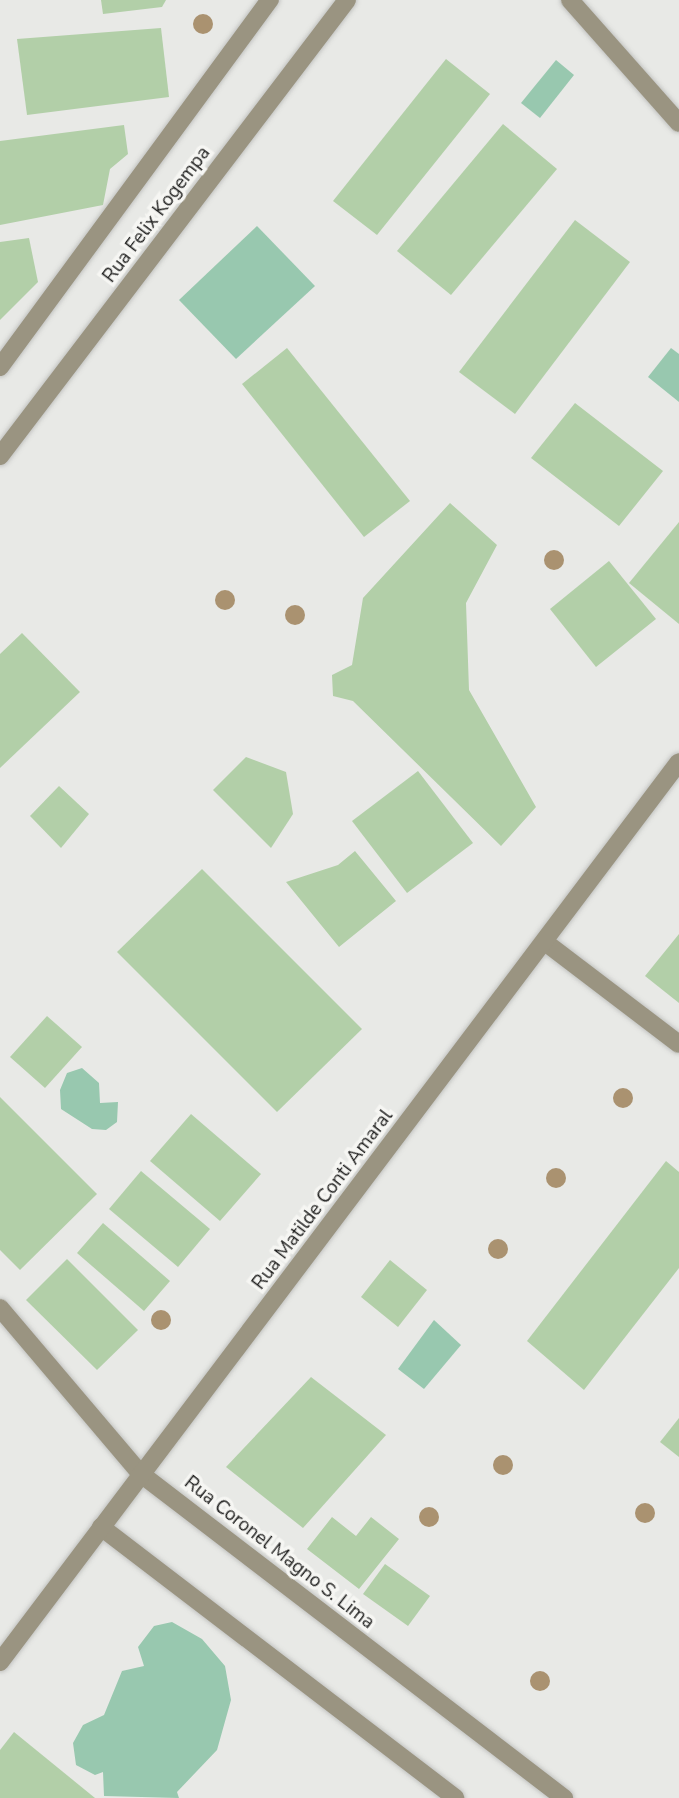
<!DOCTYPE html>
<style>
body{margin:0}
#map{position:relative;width:679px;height:1798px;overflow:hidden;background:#e8e9e6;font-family:"Nunito Sans",sans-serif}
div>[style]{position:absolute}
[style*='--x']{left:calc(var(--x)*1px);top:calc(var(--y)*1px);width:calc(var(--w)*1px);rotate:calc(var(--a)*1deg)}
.water>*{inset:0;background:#98c8af}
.building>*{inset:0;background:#b2cfa8}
.roads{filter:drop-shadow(0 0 2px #c3c4c2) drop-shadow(0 0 2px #c3c4c2)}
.street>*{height:18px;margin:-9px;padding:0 9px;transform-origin:9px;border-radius:9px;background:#9a9481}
.trees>*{width:20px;height:20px;margin:-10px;border-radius:50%;background:#aa9270}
span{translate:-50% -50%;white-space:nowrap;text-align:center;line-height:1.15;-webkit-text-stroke:7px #f6f6f3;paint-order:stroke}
.street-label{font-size:19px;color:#1d1d1c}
</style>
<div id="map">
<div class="water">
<i style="clip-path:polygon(556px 60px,574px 75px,540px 118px,521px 103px)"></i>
<i style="clip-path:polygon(257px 226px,315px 286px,236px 359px,179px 300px)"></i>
<i style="clip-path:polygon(671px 348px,679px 354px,679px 402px,648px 377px)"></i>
<i style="clip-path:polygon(82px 1068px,99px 1083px,100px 1103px,118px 1102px,117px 1122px,106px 1130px,92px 1129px,61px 1109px,60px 1090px,67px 1073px)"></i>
<i style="clip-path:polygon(434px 1320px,461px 1345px,424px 1389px,398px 1369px)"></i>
<i style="clip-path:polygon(172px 1622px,202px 1639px,225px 1666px,231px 1700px,217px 1750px,177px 1792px,179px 1798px,104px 1796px,103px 1772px,95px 1775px,76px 1765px,73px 1743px,83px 1725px,104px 1715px,122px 1671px,144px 1666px,138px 1647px,154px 1626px)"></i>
</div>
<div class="building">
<i style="clip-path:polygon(101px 0,166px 0,162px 7px,103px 14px)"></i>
<i style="clip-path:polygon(161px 28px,169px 97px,27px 115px,17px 39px)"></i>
<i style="clip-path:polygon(446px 59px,490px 94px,377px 235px,333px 201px)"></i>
<i style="clip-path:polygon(503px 124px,557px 169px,451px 295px,397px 251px)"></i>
<i style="clip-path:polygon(124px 125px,128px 154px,110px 169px,103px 205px,0 225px,0 141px)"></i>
<i style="clip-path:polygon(575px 220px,630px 262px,515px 414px,459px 372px)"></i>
<i style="clip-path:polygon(29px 238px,38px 282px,0 320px,0 242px)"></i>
<i style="clip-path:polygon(287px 348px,410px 501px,364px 537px,242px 384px)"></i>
<i style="clip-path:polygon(575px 403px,663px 471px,619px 526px,531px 458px)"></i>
<i style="clip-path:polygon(450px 503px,497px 545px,466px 603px,469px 690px,536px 807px,501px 846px,353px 701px,333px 696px,332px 675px,352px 665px,363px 598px)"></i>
<i style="clip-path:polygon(679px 522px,679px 624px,629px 583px)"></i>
<i style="clip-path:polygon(609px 561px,656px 619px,596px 667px,550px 609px)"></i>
<i style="clip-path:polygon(22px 633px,80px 692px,0 768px,0 654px)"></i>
<i style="clip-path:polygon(246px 757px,286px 772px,293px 814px,271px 848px,213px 790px)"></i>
<i style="clip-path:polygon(418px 771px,473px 843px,407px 893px,352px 821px)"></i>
<i style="clip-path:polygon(59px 786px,89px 814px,61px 848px,30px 816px)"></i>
<i style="clip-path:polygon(355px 851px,396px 901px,339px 947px,286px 882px,338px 865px)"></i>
<i style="clip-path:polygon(202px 869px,362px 1029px,277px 1112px,117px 952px)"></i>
<i style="clip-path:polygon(679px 934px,679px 1003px,645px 976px)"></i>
<i style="clip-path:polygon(47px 1016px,82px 1047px,45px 1088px,10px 1057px)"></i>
<i style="clip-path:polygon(0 1097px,97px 1194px,20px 1270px,0 1250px)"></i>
<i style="clip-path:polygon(191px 1114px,261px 1174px,220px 1221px,150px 1161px)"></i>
<i style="clip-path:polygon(666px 1161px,679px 1172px,679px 1268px,584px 1390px,527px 1341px)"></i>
<i style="clip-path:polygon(141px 1171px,210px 1229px,178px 1267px,109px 1209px)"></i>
<i style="clip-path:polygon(103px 1223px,170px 1281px,144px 1311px,77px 1253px)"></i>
<i style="clip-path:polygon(67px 1259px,138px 1330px,97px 1370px,26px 1300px)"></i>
<i style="clip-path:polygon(390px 1260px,427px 1290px,398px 1327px,361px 1297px)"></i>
<i style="clip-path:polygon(311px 1377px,386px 1435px,303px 1528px,226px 1467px)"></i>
<i style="clip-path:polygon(679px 1418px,679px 1457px,660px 1442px)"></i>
<i style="clip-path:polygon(332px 1517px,356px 1536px,371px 1517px,399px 1539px,359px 1589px,307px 1549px)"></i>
<i style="clip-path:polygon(385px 1564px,430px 1596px,408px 1626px,363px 1594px)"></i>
<i style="clip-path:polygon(14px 1732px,95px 1798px,0 1798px,0 1750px)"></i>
</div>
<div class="roads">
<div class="street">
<i style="--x:570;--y:0;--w:164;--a:48.5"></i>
<i style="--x:0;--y:367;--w:456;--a:-53.7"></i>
<i style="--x:0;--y:456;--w:573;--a:-52.73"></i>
<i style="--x:545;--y:942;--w:168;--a:37.3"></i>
<i style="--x:0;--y:1308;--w:218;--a:49.7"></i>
<i style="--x:141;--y:1474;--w:533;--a:37.45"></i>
<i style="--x:101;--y:1527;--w:446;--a:37.4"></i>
<i style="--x:0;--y:1662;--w:1127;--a:-52.97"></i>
</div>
</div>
<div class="trees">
<i style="left:203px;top:24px"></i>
<i style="left:554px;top:560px"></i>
<i style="left:225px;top:600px"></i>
<i style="left:295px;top:615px"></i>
<i style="left:623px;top:1098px"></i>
<i style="left:556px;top:1178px"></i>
<i style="left:498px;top:1249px"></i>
<i style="left:161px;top:1320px"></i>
<i style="left:503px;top:1465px"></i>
<i style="left:645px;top:1513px"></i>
<i style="left:429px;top:1517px"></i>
<i style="left:540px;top:1681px"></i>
</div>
<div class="street-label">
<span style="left:157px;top:215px;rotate:-53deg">Rua Felix Kogempa</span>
<span style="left:323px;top:1200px;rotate:-53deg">Rua Matilde Conti Amaral</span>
<span style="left:279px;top:1553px;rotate:38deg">Rua Coronel Magno S. Lima</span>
</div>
</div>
